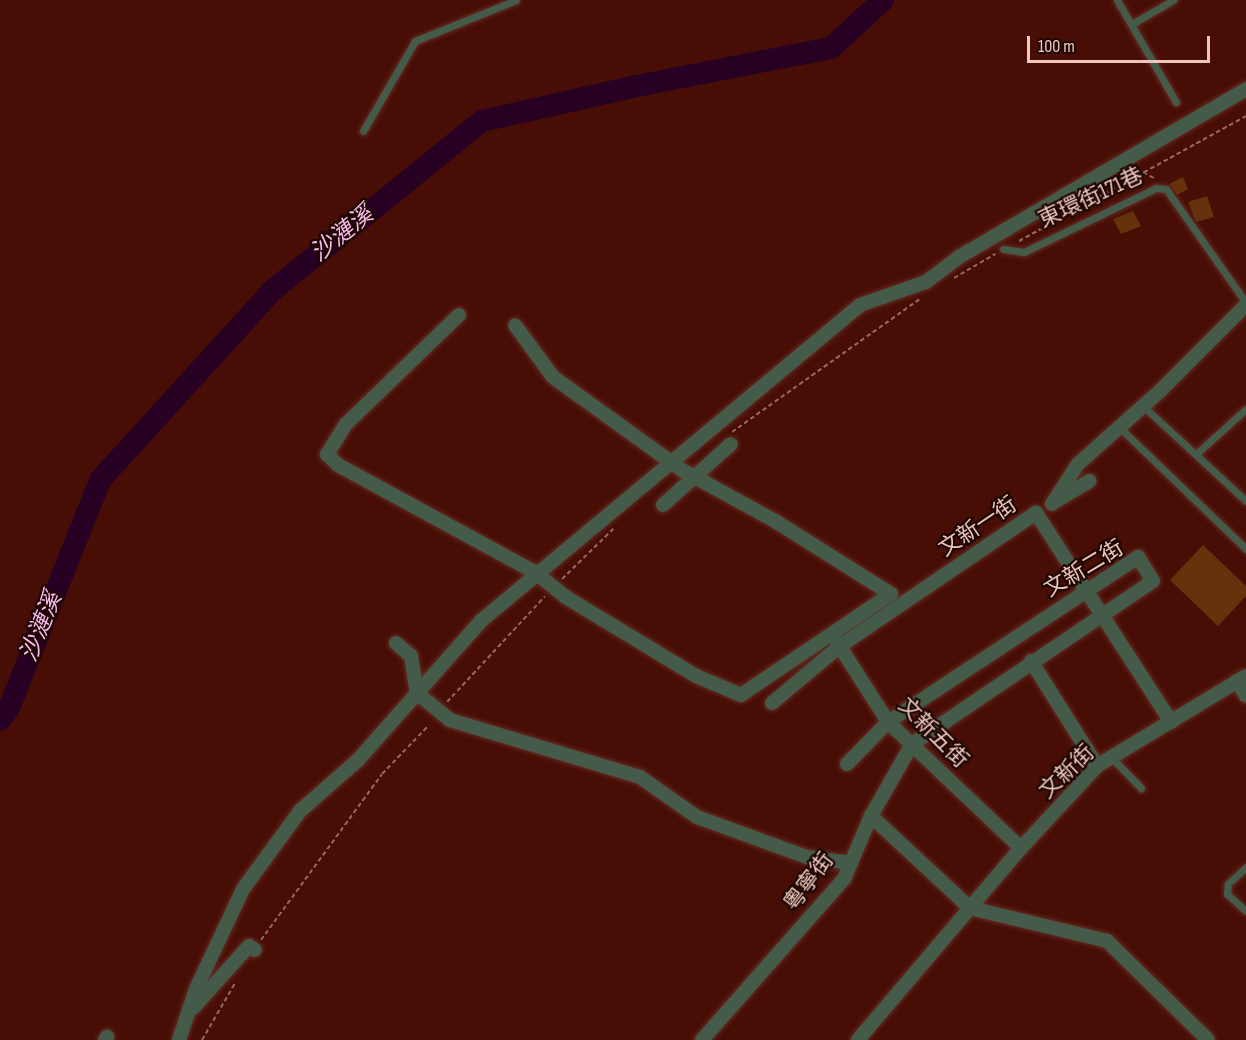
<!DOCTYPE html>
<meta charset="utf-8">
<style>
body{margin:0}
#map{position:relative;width:1246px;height:1040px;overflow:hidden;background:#480e05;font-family:"Sofia Sans Condensed","Noto Sans TC",sans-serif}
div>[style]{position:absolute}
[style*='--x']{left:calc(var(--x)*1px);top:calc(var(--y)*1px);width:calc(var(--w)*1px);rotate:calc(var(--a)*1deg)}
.river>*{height:22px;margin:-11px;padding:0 11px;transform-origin:11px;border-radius:11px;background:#270024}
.building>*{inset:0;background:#65320b}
.path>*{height:2px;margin-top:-1px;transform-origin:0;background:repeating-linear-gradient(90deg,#98685f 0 4.5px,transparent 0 7.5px)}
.roads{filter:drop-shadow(0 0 2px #632c23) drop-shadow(0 0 2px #632c23)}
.lane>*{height:7px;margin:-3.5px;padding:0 3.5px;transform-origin:3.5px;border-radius:3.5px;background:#445b4a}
.street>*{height:14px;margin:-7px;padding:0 7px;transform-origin:7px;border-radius:7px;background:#445b4a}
span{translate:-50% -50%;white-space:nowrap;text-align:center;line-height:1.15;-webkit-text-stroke:4.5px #1e0603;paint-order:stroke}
.street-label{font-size:22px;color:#eec8c0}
.water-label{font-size:24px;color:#f9baee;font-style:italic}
.scale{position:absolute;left:1027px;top:36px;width:183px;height:27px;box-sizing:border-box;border:3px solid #eec8c0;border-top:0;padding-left:8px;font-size:18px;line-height:21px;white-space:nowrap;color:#eec8c0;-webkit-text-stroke:4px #1e0603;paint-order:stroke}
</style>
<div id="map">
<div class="river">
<i style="--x:0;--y:720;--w:15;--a:-53"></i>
<i style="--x:9;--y:708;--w:245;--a:-68.2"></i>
<i style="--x:100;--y:480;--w:257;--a:-47.7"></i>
<i style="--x:273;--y:290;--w:269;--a:-39"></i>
<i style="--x:482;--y:121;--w:159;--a:-12.7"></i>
<i style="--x:637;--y:86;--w:198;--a:-11.1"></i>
<i style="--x:831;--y:48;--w:71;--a:-42.7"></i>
</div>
<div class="building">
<i style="clip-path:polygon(1183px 177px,1188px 189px,1177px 195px,1169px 184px)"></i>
<i style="clip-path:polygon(1207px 196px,1214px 217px,1196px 222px,1188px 202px)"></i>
<i style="clip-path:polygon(1133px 211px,1141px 226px,1121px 234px,1113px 219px)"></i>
<i style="clip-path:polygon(1203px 545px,1246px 586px,1246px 596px,1218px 626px,1170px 580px)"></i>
</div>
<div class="path">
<i style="--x:1143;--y:172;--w:13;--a:29"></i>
<i style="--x:1019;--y:241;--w:259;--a:-28.8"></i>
<i style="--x:954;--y:278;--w:48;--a:-30.3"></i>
<i style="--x:732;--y:432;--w:232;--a:-35.3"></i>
<i style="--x:562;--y:579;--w:73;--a:-44.4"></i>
<i style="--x:447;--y:702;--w:144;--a:-47.2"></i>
<i style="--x:261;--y:940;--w:205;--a:-53.9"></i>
<i style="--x:382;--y:774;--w:65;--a:-46.2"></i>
<i style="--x:202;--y:1040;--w:66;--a:-59.9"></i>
</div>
<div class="roads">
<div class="lane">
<i style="--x:1117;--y:0;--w:118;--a:60"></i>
<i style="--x:1132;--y:24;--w:48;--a:-30.3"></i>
<i style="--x:363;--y:131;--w:104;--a:-60"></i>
<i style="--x:415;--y:41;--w:109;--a:-22.1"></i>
<i style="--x:1003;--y:249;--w:21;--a:8"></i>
<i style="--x:1024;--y:252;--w:147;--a:-25.9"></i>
<i style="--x:1156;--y:188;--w:10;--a:6"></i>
<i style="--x:1166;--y:189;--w:139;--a:54.9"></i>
<i style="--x:1143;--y:406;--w:140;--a:42.7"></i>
<i style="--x:1120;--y:428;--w:175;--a:43.8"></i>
<i style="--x:1196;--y:454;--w:67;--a:-42"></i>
<i style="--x:1112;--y:758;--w:42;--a:46"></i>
<i style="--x:1246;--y:867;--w:25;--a:137"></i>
<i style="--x:1228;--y:884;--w:10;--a:96"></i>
<i style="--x:1227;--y:894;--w:25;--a:42"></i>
</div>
<div class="street">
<i style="--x:459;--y:315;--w:157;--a:136"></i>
<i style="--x:346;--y:424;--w:36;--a:122"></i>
<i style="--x:327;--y:454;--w:16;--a:45"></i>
<i style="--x:338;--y:465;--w:226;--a:28.6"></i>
<i style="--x:536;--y:573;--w:36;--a:39"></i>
<i style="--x:564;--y:596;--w:154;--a:31.2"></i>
<i style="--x:696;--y:676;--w:49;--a:22.9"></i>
<i style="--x:741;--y:695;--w:181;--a:-34"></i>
<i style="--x:891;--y:594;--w:137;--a:-147.8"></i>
<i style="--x:775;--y:521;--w:106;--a:-151.3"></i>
<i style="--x:682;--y:470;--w:159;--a:-144.2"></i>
<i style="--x:553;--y:377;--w:64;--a:-126.2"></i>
<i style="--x:1056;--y:501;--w:39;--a:-31"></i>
<i style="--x:1052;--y:504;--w:48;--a:-57"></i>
<i style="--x:1078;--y:464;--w:111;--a:-41.7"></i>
<i style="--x:1161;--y:390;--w:120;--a:-45"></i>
<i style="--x:663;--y:505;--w:91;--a:-41.9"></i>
<i style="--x:835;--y:639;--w:98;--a:57.4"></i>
<i style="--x:888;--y:722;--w:183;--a:43.5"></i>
<i style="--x:396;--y:643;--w:20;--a:41"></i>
<i style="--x:411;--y:656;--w:37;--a:81"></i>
<i style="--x:417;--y:693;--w:43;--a:39.3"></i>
<i style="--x:450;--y:720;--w:198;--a:16.7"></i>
<i style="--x:640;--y:777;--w:70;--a:35.1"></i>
<i style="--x:697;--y:817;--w:117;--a:20"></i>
<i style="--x:807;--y:857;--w:44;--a:7.8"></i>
<i style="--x:1031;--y:661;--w:124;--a:57.8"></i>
<i style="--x:1237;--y:681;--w:17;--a:59"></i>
<i style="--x:772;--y:703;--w:89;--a:-40"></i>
<i style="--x:840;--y:646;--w:237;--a:-34.2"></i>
<i style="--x:1036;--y:513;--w:249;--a:57.1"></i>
<i style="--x:847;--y:764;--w:59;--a:-45.7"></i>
<i style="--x:888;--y:722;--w:300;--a:-33.4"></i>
<i style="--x:1138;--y:557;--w:28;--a:58"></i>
<i style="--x:1153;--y:581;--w:291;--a:145.9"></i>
<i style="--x:912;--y:744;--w:83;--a:119.7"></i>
<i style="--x:193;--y:1008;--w:84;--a:-47.9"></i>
<i style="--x:249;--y:946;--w:7;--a:34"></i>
<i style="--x:105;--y:1040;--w:4;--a:-56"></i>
<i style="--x:179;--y:1040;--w:54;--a:-71.6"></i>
<i style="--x:196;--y:989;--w:110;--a:-64.8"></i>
<i style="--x:243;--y:889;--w:97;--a:-53.8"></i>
<i style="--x:300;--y:811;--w:77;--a:-41.3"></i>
<i style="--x:358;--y:760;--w:186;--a:-48.5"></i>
<i style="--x:481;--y:621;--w:493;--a:-39.8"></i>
<i style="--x:860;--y:305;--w:70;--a:-19.2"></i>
<i style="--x:926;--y:282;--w:41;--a:-37.1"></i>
<i style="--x:959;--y:257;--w:333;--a:-30.3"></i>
<i style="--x:702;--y:1040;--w:215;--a:-48.6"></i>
<i style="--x:844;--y:879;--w:69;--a:-66.8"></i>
<i style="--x:871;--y:816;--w:135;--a:42.9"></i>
<i style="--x:970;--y:908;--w:141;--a:13.5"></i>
<i style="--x:1107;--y:941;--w:141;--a:44.4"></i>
<i style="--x:858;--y:1040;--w:252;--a:-49.7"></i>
<i style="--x:1021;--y:848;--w:112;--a:-47.2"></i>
<i style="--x:1097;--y:766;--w:174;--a:-31.1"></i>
</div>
</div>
<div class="street-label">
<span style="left:1091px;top:198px;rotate:-25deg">東環街171巷</span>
<span style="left:978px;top:527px;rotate:-34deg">文新一街</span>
<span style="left:1084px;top:569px;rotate:-31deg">文新二街</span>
<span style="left:933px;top:733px;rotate:45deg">文新五街</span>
<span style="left:1067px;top:772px;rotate:-44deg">文新街</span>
<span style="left:809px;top:882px;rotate:-53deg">粵寧街</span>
</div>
<div class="water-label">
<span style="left:342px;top:234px;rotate:-39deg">沙漣溪</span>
<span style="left:41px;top:627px;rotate:-68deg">沙漣溪</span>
</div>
<div class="scale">100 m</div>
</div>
